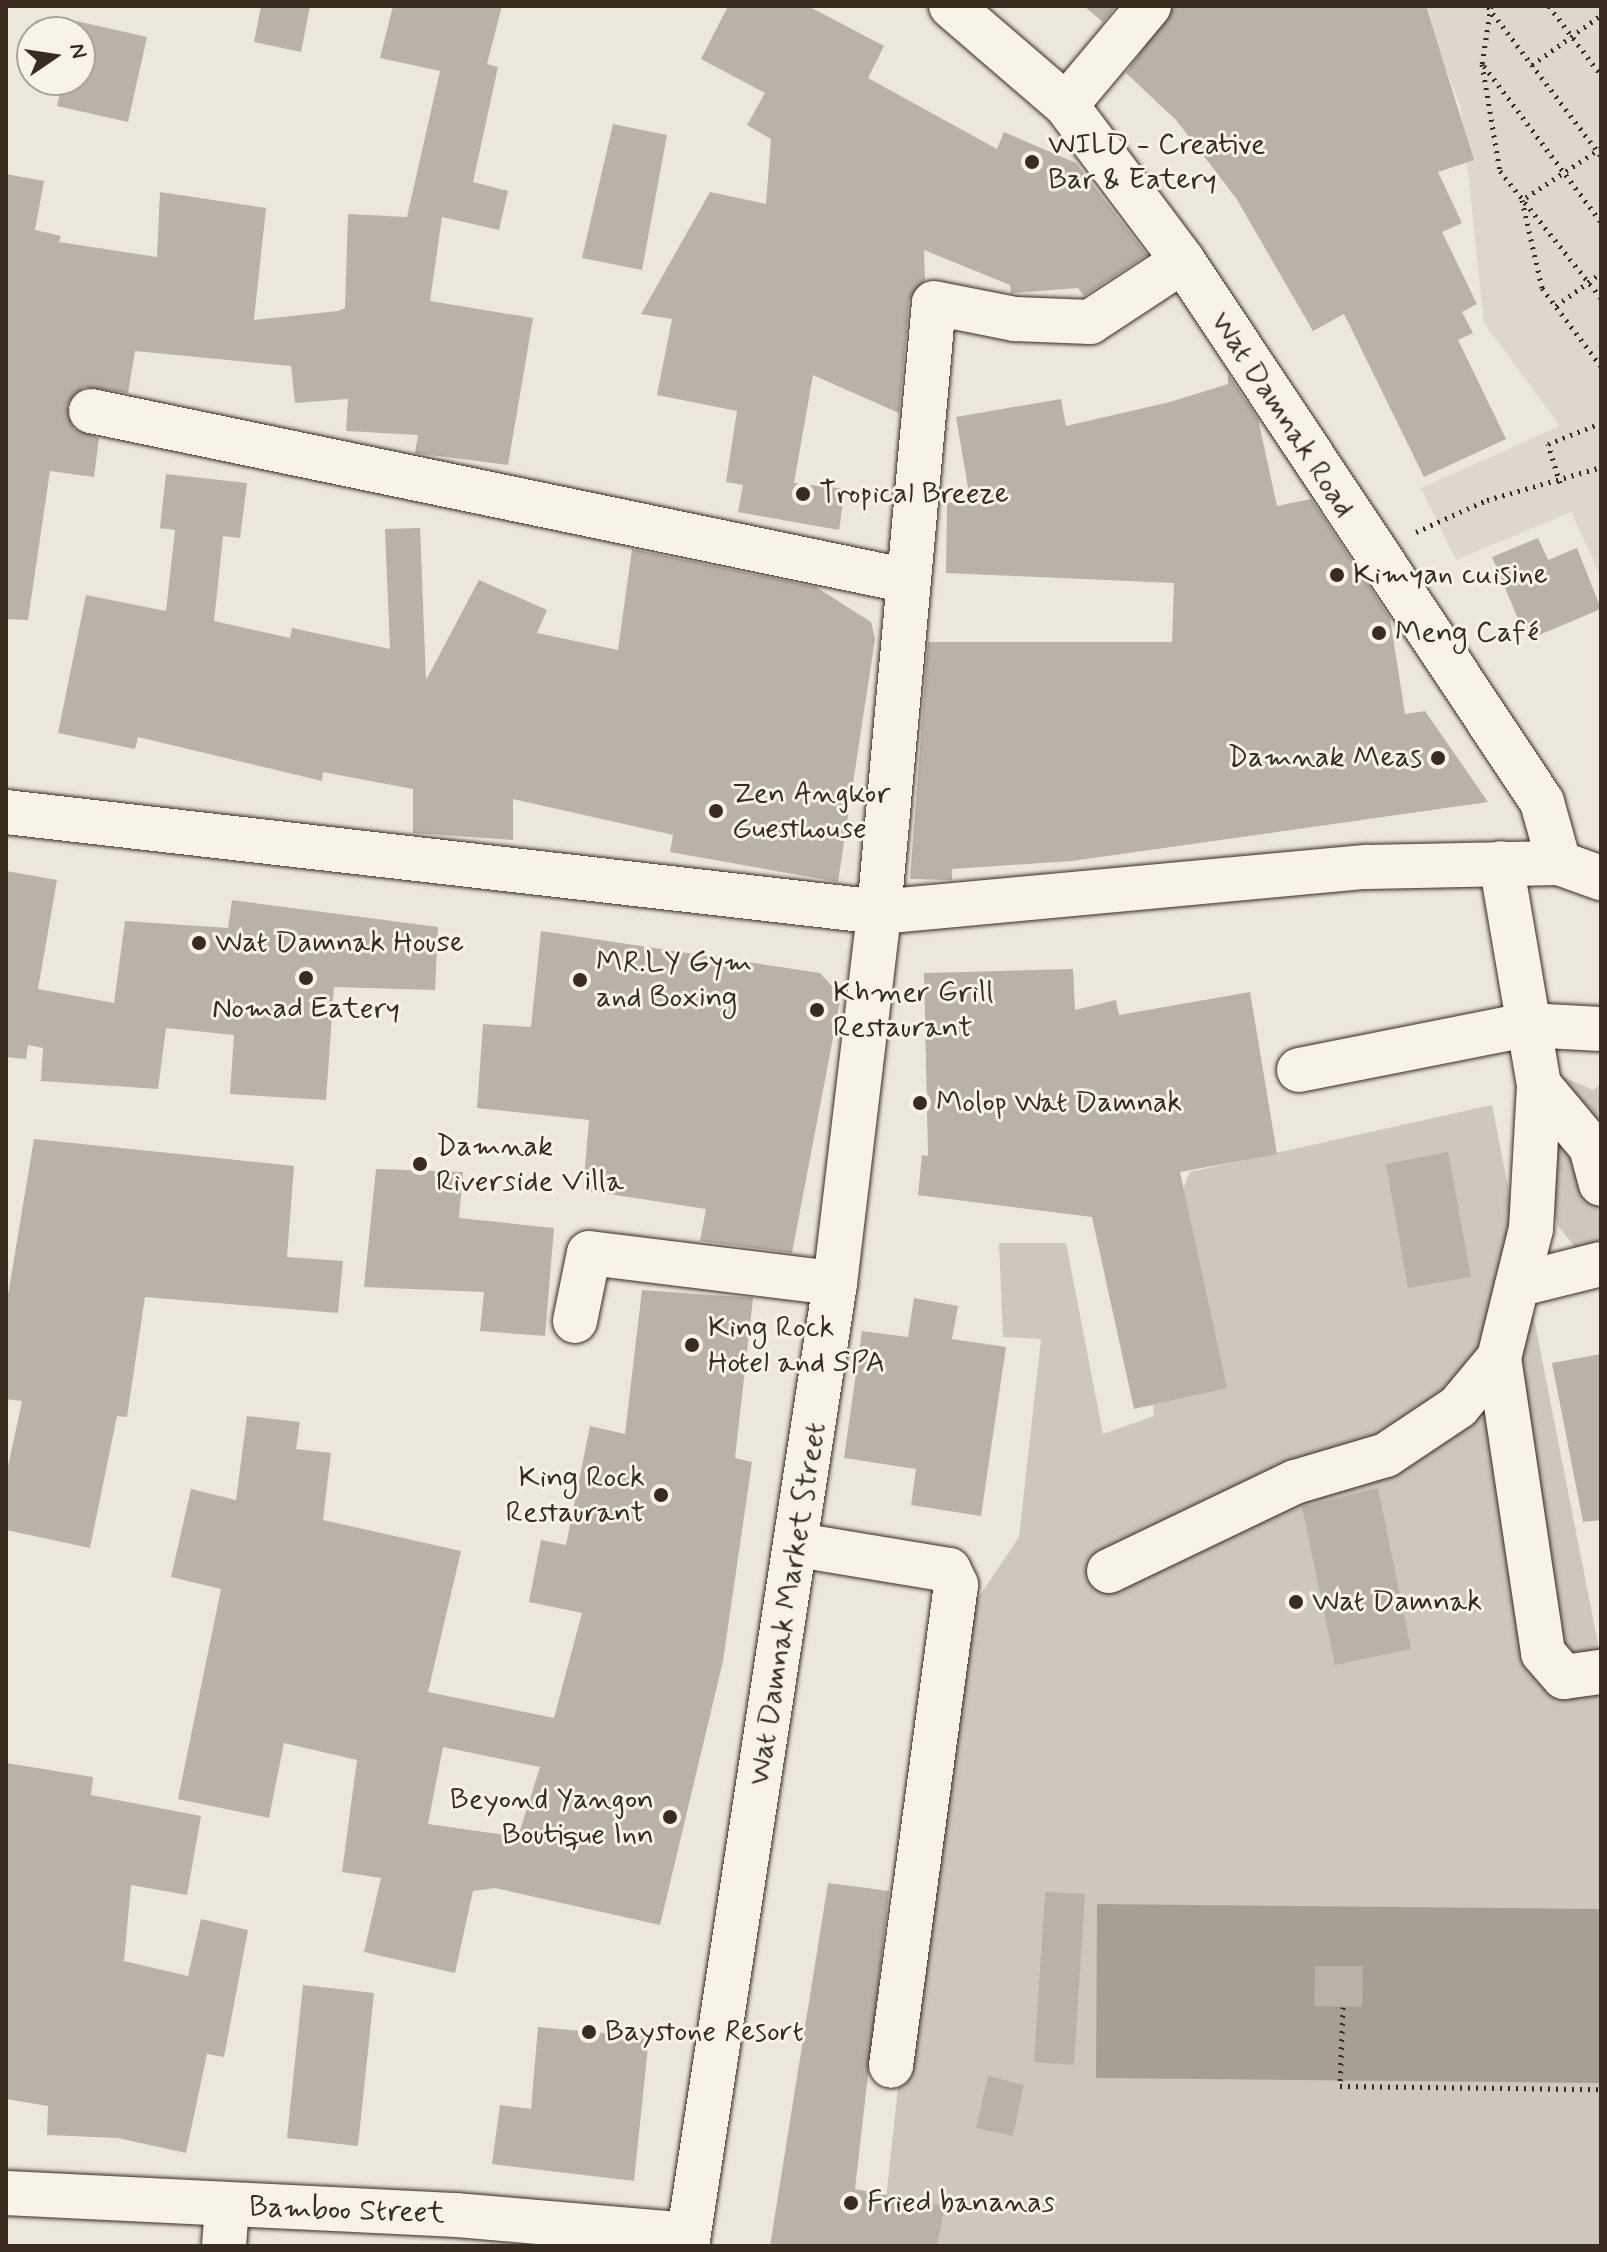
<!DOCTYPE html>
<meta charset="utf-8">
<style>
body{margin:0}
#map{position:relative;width:1607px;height:2252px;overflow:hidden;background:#ece7dc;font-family:Mynerve,sans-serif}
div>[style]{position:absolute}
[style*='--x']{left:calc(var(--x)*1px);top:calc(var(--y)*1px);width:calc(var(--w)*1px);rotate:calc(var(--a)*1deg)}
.built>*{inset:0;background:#ddd7cc}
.green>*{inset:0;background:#cec8bc}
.water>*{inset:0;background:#a89f93}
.building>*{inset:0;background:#bab2a7}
.path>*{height:5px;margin-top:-2.5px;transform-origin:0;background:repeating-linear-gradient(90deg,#3b2a1e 0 2px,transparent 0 8px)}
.roads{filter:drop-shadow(0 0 2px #3b2a1e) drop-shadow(0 0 2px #3b2a1e)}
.minor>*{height:44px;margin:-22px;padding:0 22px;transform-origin:22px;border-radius:22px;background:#f7f3e8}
.dots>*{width:22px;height:22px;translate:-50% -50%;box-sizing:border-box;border:4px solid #f7f3e8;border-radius:50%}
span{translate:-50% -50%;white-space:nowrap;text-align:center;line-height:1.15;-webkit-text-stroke:6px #f7f3e8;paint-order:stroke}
.poi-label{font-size:30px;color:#3b2a1e}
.left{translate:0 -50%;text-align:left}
.right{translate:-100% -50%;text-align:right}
.street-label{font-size:30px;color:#3b2a1e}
.frame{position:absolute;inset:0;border:8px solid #3b2a1e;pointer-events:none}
.north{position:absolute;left:16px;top:16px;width:80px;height:80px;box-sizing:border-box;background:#f7f3e8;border:2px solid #aca397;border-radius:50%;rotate:77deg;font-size:22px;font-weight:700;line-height:32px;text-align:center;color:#3b2a1e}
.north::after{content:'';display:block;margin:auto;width:28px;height:36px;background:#3b2a1e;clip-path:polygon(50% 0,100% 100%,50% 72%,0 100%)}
</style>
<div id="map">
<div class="built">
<i style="clip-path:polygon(1421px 6px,1601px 6px,1601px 577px,1571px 512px,1456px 560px,1421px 488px,1560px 426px,1484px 323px,1461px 107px)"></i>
</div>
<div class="green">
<i style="clip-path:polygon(1559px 1075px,1593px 1090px,1601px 1084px,1601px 1262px,1587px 1262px,1557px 1225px,1547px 1132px)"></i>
<i style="clip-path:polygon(1492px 1105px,1601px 1659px,1601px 2246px,881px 2246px,936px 1733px,962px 1622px,1019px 1537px,1041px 1339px,1003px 1337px,999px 1243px,1066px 1243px,1103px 1434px,1154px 1416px,1144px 1286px,1190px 1172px)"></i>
</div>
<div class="water">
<i style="clip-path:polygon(1097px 1904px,1601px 1909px,1601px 2083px,1096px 2078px)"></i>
</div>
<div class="building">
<i style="clip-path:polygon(261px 6px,310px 6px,301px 52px,254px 42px)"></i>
<i style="clip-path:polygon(393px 6px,502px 6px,487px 64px,498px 67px,473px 182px,508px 191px,499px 230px,442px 217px,430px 301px,533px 318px,508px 465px,415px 453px,418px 435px,346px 431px,348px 399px,295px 403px,291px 366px,135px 351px,128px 393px,84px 387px,67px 405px,74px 429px,99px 438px,94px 477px,50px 471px,28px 620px,6px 619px,6px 174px,44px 181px,35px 230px,61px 236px,59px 242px,157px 257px,160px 192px,266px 208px,254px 320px,338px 311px,345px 308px,348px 214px,407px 217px,440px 71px,380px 58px)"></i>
<i style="clip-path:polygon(728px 6px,808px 6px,884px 46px,868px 78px,997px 149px,1004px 132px,1076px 163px,1147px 255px,1084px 296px,1078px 288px,1011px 293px,1010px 285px,924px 250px,925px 280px,909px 301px,899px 413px,813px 375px,794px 483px,845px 489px,839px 530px,738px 512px,743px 485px,726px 482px,737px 411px,657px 395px,672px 319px,641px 314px,710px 192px,766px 204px,771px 139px,747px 125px,765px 93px,701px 59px)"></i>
<i style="clip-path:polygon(1084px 6px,1116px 6px,1103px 22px)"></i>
<i style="clip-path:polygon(1173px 6px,1426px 6px,1474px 160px,1438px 172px,1462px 223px,1442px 232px,1477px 304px,1462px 312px,1473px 333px,1458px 340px,1506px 439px,1424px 477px,1344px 314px,1313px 331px,1236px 198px,1176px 120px,1126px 73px)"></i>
<i style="clip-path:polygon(76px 21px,147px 37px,128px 122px,57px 106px,63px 80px,80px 80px)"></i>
<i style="clip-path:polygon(613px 124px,667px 135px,642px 270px,582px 258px)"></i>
<i style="clip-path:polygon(1228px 374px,1258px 419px,1277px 506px,1311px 499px,1390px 618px,1405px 714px,1425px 711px,1488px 802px,1072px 861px,952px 869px,952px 880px,910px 879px,928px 642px,1172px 642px,1174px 583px,946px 573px,947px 502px,971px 505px,956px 417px,1061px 399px,1066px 426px,1170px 402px,1228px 384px)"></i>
<i style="clip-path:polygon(166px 474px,247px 483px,240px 538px,223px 536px,214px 621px,290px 638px,292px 628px,390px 649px,385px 529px,420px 528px,426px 680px,479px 580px,547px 610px,537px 633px,618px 650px,632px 549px,816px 587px,871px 622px,875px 639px,838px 882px,670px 852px,673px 835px,513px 799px,513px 840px,413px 833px,413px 789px,323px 772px,322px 781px,138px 737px,135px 749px,58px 733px,86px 595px,166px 611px,175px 530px,160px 528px)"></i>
<i style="clip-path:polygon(1538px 538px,1548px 560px,1577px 548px,1601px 609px,1527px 640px,1492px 557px)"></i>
<i style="clip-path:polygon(6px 871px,57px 880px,38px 989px,114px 1003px,125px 921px,228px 928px,232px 900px,438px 927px,435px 990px,334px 987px,326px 1100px,230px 1094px,234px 1035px,166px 1028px,158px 1089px,41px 1081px,43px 1048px,28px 1045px,26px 1059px,6px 1057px)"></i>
<i style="clip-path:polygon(541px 931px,820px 973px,841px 996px,792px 1253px,700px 1241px,706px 1209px,583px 1190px,589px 1120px,477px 1108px,483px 1024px,531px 1027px)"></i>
<i style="clip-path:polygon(1073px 969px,1075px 1010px,1116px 1000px,1119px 1015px,1250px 992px,1277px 1154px,1180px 1172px,1227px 1388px,1134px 1409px,1092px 1217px,918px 1195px,922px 1155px,928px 1156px,924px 973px)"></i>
<i style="clip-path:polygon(34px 1139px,294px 1166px,287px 1257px,343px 1261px,338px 1313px,145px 1297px,127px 1417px,117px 1416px,90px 1548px,6px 1530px,6px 1476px,22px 1401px,6px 1399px,6px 1307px)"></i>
<i style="clip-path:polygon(1448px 1152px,1471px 1277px,1408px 1288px,1386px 1164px)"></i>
<i style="clip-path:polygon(376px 1169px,463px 1172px,459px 1218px,554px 1228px,545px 1336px,480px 1331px,484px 1292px,364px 1287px)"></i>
<i style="clip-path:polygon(evenodd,642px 1290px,753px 1298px,735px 1458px,752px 1462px,723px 1661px,660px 1925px,495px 1888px,473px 1891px,455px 1973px,364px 1952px,381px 1878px,342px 1872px,357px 1760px,284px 1743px,269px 1818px,178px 1799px,221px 1589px,171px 1577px,191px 1489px,236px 1500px,247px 1416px,300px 1422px,296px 1449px,331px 1453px,323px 1520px,461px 1551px,428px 1692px,554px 1718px,582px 1613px,529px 1602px,541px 1540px,566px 1545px,590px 1426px,625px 1434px,642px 1290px,443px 1747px,540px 1767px,518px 1837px,428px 1824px,443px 1747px)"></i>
<i style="clip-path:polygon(914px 1298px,958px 1306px,952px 1339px,1006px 1347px,981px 1516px,911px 1505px,916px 1469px,844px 1458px,862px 1331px,908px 1337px)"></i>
<i style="clip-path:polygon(1601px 1354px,1601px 1520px,1583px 1522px,1552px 1363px)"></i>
<i style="clip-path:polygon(1378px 1488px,1411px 1649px,1335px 1665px,1302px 1507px)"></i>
<i style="clip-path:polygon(6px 1763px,93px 1777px,91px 1795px,201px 1816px,187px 1895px,131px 1885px,124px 1961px,188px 1976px,201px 1919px,248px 1930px,224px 2057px,207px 2054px,186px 2153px,118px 2138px,47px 2135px,48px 2106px,6px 2099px)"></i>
<i style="clip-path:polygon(828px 1883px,889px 1891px,855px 2189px,945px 2206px,937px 2246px,770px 2246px)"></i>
<i style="clip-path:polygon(1045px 1892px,1085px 1894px,1074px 2065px,1034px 2062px)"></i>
<i style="clip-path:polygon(1315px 1966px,1363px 1966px,1362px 2007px,1314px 2006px)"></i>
<i style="clip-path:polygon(303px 1985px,374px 1993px,358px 2146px,287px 2138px)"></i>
<i style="clip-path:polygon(538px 2027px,649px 2037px,634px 2181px,492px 2164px,500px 2105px,531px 2109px)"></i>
<i style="clip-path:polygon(988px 2076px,1024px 2085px,1013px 2136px,976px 2128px)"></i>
</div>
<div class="path">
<i style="--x:1491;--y:6;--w:59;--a:98.8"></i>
<i style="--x:1482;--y:64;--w:109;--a:80.5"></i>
<i style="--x:1500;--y:171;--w:162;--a:51.5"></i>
<i style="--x:1549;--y:6;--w:86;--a:53"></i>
<i style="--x:1488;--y:7;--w:187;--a:52.8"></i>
<i style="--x:1532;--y:65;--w:85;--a:-35.9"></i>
<i style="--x:1484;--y:66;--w:195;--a:53.1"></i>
<i style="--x:1601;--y:148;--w:95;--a:146.6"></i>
<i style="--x:1522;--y:200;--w:90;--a:77.2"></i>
<i style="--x:1542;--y:288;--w:98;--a:52.9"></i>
<i style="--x:1556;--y:306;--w:56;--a:-36.3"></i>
<i style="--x:1560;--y:483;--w:41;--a:-107.1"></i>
<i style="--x:1548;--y:444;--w:57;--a:-21.6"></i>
<i style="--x:1416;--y:532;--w:78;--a:-24.3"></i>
<i style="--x:1487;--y:500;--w:119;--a:-16.1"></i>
<i style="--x:1343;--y:2007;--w:79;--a:92.2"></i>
<i style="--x:1340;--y:2086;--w:261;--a:0.7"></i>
</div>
<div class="roads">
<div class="minor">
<i style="--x:951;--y:6;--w:152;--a:40.7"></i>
<i style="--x:1066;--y:105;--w:195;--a:53.1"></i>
<i style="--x:1183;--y:261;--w:649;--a:56.43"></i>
<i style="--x:1542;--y:802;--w:63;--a:74.4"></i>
<i style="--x:1066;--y:105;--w:129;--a:-50"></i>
<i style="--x:91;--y:411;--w:834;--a:11.75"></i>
<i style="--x:6;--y:812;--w:879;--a:6.53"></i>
<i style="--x:879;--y:912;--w:491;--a:-5.3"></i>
<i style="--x:1368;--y:867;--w:191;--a:-1.2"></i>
<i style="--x:1559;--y:863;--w:45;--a:19.7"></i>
<i style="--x:1299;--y:1070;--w:232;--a:-11.2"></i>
<i style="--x:1527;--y:1025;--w:74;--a:3.1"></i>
<i style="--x:1539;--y:1085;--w:81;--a:50"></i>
<i style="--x:1591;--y:1147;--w:38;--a:75"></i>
<i style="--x:1517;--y:1285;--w:87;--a:-14"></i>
<i style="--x:575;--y:1321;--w:69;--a:-78.4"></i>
<i style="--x:589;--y:1253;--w:248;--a:7"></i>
<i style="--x:1499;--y:1358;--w:298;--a:81.5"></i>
<i style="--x:1543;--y:1653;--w:32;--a:49"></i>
<i style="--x:1564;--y:1677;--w:37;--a:-8"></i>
<i style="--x:798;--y:1545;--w:153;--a:9.4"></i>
<i style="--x:949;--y:1570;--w:17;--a:65"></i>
<i style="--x:956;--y:1585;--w:485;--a:97.7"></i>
<i style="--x:1109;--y:1571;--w:206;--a:-25.6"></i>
<i style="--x:1295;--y:1482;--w:95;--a:-16.5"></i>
<i style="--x:1386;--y:1455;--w:87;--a:-33.7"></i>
<i style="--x:1458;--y:1407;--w:64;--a:-50.1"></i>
<i style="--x:1499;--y:1358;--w:133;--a:-76.1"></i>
<i style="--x:1531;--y:1229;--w:144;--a:-86.8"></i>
<i style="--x:1539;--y:1085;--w:225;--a:-99.7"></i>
<i style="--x:6;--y:2193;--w:451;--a:2.8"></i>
<i style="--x:456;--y:2215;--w:233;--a:4.9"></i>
<i style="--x:224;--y:2246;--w:40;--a:-85.7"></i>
<i style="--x:687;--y:2246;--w:974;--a:-81.26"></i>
<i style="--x:835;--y:1283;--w:374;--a:-83.2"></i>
<i style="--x:879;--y:912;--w:611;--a:-84.84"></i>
<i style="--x:934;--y:303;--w:83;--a:11.2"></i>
<i style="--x:1015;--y:319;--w:75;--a:2.3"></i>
<i style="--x:1090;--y:322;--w:111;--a:-33.3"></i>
</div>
</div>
<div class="dots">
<i style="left:1032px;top:162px;background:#3b2a1e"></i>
<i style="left:803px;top:494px;background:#3b2a1e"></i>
<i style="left:1337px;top:575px;background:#3b2a1e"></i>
<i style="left:1379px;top:633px;background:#3b2a1e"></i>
<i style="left:1438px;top:758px;background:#3b2a1e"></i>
<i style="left:716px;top:811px;background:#3b2a1e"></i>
<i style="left:199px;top:943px;background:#3b2a1e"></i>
<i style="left:306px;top:978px;background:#3b2a1e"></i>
<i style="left:580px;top:980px;background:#3b2a1e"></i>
<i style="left:817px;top:1010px;background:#3b2a1e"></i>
<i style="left:920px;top:1103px;background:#3b2a1e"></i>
<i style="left:420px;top:1164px;background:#3b2a1e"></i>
<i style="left:692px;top:1345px;background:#3b2a1e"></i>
<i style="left:661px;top:1495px;background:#3b2a1e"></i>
<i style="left:1296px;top:1602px;background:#3b2a1e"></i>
<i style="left:670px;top:1817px;background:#3b2a1e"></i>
<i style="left:589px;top:2032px;background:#3b2a1e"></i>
<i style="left:851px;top:2203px;background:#3b2a1e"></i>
</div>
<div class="poi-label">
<span class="left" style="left:1048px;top:162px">WILD - Creative<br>Bar &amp; Eatery</span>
<span class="left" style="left:819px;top:494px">Tropical Breeze</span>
<span class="left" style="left:1353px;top:575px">Kimyan cuisine</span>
<span class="left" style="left:1395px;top:633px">Meng Café</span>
<span class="right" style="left:1422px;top:758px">Damnak Meas</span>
<span class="left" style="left:732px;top:811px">Zen Angkor<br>Guesthouse</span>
<span class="left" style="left:215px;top:943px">Wat Damnak House</span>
<span class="left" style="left:596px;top:980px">MR.LY Gym<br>and Boxing</span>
<span class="left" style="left:833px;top:1010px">Khmer Grill<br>Restaurant</span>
<span style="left:306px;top:1009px">Nomad Eatery</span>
<span class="left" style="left:936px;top:1103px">Molop Wat Damnak</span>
<span class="left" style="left:436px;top:1164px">Damnak<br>Riverside Villa</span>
<span class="left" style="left:708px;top:1345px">King Rock<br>Hotel and SPA</span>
<span class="right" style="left:645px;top:1495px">King Rock<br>Restaurant</span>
<span class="left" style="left:1312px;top:1602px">Wat Damnak</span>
<span class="right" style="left:654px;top:1817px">Beyond Yangon<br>Boutique Inn</span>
<span class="left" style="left:605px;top:2032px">Baystone Resort</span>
<span class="left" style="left:867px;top:2203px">Fried bananas</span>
</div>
<div class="street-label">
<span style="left:1282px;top:415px;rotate:57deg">Wat Damnak Road</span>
<span style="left:788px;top:1604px;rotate:-81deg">Wat Damnak Market Street</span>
<span style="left:347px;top:2211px;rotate:2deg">Bamboo Street</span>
</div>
<div class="frame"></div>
<div class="north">N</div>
</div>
